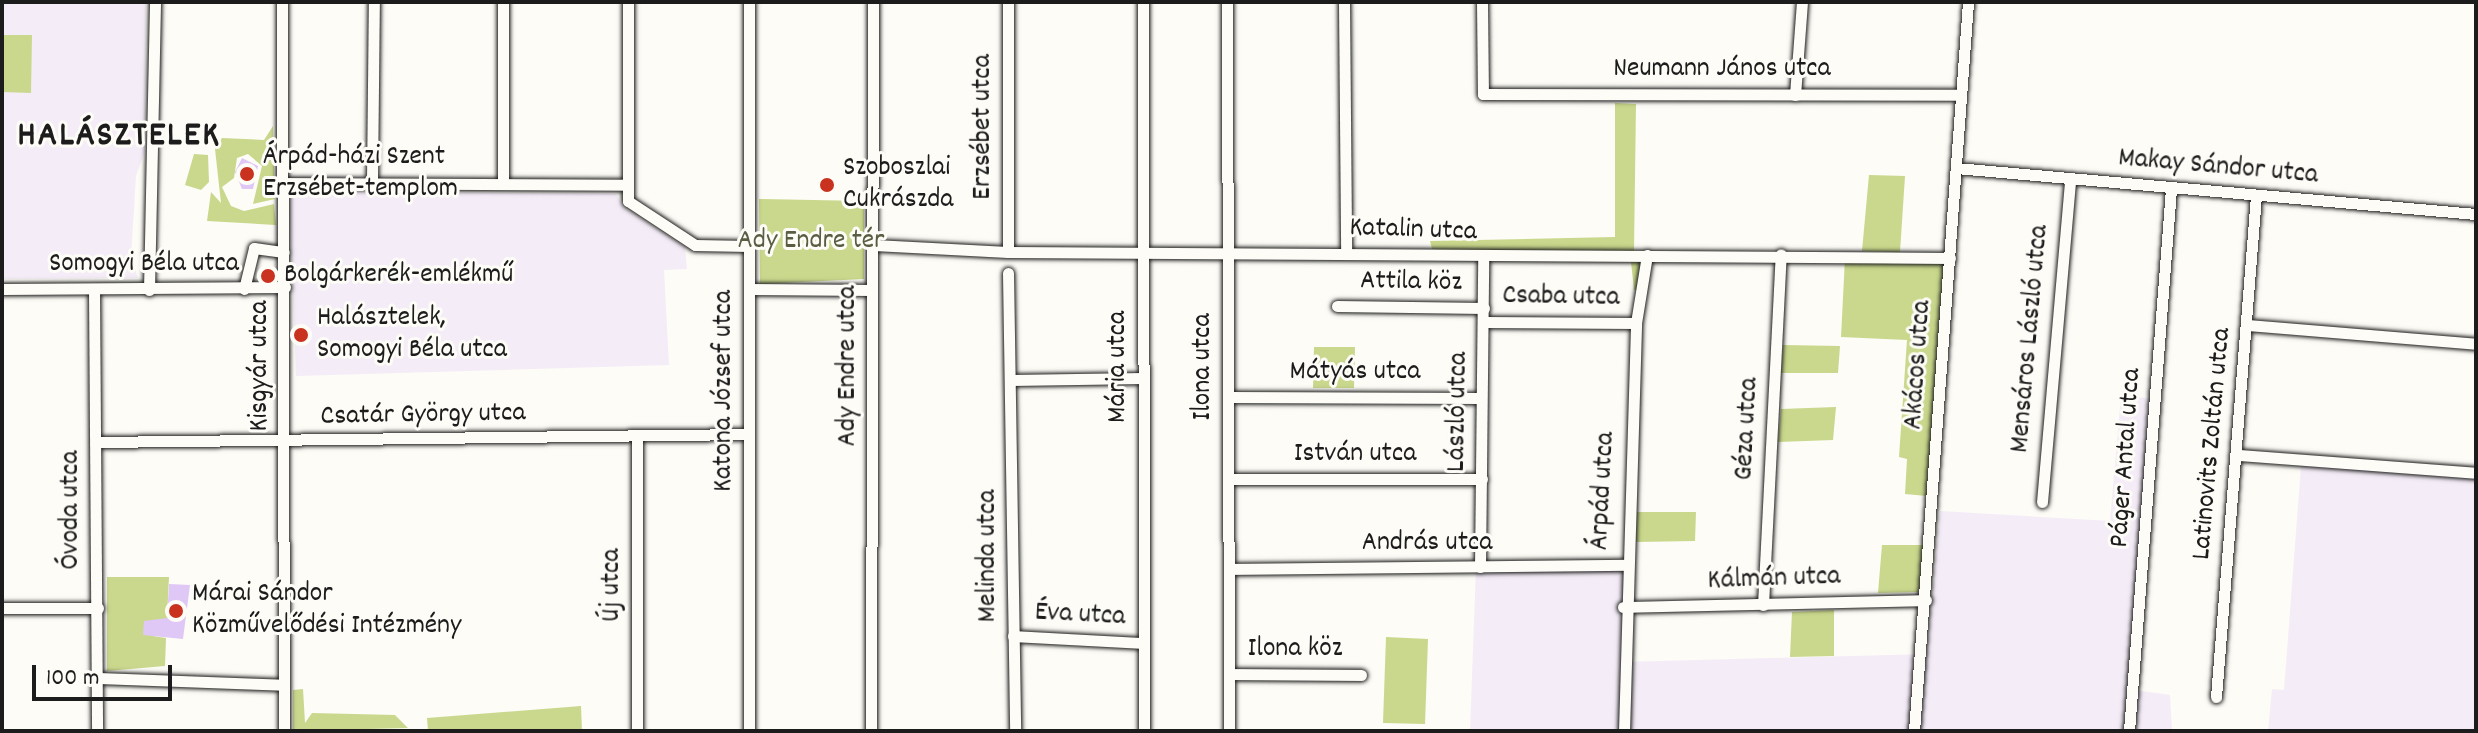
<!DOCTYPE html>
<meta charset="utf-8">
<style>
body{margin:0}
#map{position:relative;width:2478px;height:733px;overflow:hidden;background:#fdfcf7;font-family:Dekko,sans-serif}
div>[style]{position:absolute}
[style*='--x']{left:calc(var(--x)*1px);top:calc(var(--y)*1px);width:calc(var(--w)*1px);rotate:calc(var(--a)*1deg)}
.built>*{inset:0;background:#f4ecf7}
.green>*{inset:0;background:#c9d88c}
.building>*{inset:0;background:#dfc7f6}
.roads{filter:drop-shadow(0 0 2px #1c1c1c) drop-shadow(0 0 2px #1c1c1c)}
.street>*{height:11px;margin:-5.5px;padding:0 5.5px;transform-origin:5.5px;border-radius:5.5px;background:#fdfcf7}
.dots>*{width:22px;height:22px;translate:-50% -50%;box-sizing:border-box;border:4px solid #fdfcf7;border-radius:50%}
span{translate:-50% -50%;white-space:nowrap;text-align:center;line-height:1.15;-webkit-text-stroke:6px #fdfcf7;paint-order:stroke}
.street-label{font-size:28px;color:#1c1c1c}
.poi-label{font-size:28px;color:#1c1c1c}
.left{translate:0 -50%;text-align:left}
.park-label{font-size:28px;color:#595e43}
.district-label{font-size:36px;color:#1c1c1c;font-weight:700;letter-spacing:2px}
.frame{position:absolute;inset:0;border:4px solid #1c1c1c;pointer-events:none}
.scale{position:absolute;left:32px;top:665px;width:140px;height:36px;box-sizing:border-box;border:4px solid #1c1c1c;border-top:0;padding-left:10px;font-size:24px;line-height:28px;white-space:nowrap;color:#1c1c1c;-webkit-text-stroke:6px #fdfcf7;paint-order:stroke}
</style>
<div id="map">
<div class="built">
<i style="clip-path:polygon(2px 2px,146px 2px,145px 151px,136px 176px,131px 257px,138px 278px,2px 279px)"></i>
<i style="clip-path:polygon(289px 191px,616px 194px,624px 208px,685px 247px,687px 269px,664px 270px,669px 365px,296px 376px)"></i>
<i style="clip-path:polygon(2121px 396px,2160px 399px,2135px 690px,2170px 695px,2172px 731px,1470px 731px,1476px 567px,1625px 565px,1623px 662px,1927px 654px,1940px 511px,2110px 521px)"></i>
<i style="clip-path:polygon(2301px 466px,2476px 477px,2476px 731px,2268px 731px,2272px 689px,2284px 690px)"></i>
</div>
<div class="green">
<i style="clip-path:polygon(3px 35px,32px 35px,31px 93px,2px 92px)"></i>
<i style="clip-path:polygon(1615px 103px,1636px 104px,1634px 251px,1643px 262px,1640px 290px,1634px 290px,1631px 262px,1490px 260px,1432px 249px,1430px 241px,1615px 237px)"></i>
<i style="clip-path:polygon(273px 126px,275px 199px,253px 204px,262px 166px,248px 154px,237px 158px,234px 178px,222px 187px,231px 206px,244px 211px,274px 204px,276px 225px,207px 221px,211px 192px,221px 203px,215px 149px,222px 138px,264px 140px)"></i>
<i style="clip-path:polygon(194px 154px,208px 155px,209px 182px,201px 190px,185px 185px)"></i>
<i style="clip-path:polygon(1869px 175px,1905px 176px,1900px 252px,1862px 251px)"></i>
<i style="clip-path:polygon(759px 199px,864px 201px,864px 279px,760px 284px)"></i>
<i style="clip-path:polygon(1845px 258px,1946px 264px,1927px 496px,1905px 494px,1907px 459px,1899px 457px,1907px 340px,1841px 337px)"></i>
<i style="clip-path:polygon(1783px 345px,1840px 346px,1838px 373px,1781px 373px)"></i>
<i style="clip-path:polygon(1314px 347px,1355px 347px,1354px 388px,1313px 388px)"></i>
<i style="clip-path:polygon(1836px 407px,1833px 440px,1778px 442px,1781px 409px)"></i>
<i style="clip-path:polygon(1637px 512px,1696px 512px,1695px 541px,1636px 542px)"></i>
<i style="clip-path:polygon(1882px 545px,1924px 545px,1919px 592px,1878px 593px)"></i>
<i style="clip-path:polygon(107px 577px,169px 577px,167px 618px,153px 636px,166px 638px,165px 666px,107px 671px)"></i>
<i style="clip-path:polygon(1834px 610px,1834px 656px,1790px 657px,1792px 612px)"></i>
<i style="clip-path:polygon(1386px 637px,1428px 639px,1425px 724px,1383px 723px)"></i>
<i style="clip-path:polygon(303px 689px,305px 723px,312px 713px,395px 715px,408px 728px,293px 731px,293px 690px)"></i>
<i style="clip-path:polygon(581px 706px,582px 731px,428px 731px,427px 718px)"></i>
</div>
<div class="building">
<i style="clip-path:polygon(242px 158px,258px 166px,253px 189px,242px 189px,235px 172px)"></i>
<i style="clip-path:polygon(169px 584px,190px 585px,183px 639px,143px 635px,144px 621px,167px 618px)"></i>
</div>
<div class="roads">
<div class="street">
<i style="--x:282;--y:2;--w:729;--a:89.84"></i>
<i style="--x:503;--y:2;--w:181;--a:90"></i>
<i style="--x:628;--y:2;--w:199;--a:90"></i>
<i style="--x:628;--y:201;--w:80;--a:33.3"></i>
<i style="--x:695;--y:245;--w:54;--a:1.1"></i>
<i style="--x:749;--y:2;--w:729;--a:90"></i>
<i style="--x:1008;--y:2;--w:250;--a:90"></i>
<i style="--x:1143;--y:2;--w:729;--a:89.92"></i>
<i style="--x:1227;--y:2;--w:729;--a:89.84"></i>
<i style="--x:1344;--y:2;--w:250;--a:89.5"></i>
<i style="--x:1482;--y:2;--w:92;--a:89.4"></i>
<i style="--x:1483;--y:94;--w:478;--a:0.1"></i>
<i style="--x:1795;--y:95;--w:93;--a:-85.7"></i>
<i style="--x:1956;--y:168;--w:522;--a:5.06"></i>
<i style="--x:372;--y:181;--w:179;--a:-89.4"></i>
<i style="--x:283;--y:183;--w:343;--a:0.3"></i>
<i style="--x:874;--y:245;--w:134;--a:3"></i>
<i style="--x:1008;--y:252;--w:942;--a:0.36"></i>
<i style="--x:1008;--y:273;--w:458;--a:89.1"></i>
<i style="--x:2;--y:289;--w:283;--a:-0.4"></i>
<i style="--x:94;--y:289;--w:442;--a:89.6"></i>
<i style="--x:244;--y:289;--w:42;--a:-76.3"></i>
<i style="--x:254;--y:248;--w:30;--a:8"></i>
<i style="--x:750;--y:289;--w:122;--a:0.5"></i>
<i style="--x:149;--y:290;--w:288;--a:-88.8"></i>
<i style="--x:1337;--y:306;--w:147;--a:0.8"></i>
<i style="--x:1485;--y:322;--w:151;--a:0.4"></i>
<i style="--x:2247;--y:325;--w:230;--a:4.7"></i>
<i style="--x:1011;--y:380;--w:132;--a:-0.9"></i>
<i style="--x:1228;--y:397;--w:253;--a:0.2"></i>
<i style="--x:97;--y:442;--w:652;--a:-0.7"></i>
<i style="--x:2238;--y:455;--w:239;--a:4.3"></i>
<i style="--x:1228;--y:479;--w:254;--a:0"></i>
<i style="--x:2042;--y:502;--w:323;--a:-85"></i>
<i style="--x:1480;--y:567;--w:310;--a:-89.4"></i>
<i style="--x:1230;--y:569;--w:395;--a:-0.6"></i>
<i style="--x:1763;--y:605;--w:351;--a:-87.1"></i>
<i style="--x:1623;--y:607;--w:303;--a:-1.3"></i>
<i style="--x:2;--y:608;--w:96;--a:0"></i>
<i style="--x:1013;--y:636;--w:131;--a:3.1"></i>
<i style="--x:1229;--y:674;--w:132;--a:0.4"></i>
<i style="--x:97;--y:678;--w:187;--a:2.1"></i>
<i style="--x:2216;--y:697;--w:504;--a:-85.44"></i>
<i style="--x:637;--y:731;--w:293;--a:-90"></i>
<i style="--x:871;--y:731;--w:729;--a:-89.84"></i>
<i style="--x:1624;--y:731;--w:408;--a:-88.3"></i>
<i style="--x:1636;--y:323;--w:69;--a:-80.8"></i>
<i style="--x:1914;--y:731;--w:731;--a:-85.76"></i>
<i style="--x:2129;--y:731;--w:544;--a:-85.57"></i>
</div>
</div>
<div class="dots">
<i style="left:247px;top:174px;background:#c8321e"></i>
<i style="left:827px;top:185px;background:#c8321e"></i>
<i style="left:268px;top:276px;background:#c8321e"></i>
<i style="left:301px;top:335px;background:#c8321e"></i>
<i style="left:176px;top:611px;background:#c8321e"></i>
</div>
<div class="street-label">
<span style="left:1722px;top:70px">Neumann János utca</span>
<span style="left:984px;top:127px;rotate:-90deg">Erzsébet utca</span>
<span style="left:2218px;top:168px;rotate:5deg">Makay Sándor utca</span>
<span style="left:1413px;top:231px;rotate:2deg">Katalin utca</span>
<span style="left:144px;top:265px">Somogyi Béla utca</span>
<span style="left:1411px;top:283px;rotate:1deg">Attila köz</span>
<span style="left:1561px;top:298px;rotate:1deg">Csaba utca</span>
<span style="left:2031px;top:339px;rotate:-85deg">Mensáros László utca</span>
<span style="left:1919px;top:365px;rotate:-86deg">Akácos utca</span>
<span style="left:261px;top:366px;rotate:-90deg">Kisgyár utca</span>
<span style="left:849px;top:366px;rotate:-90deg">Ady Endre utca</span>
<span style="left:1119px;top:367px;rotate:-90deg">Mária utca</span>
<span style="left:1204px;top:367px;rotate:-90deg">Ilona utca</span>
<span style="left:1355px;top:373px">Mátyás utca</span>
<span style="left:725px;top:391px;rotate:-90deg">Katona József utca</span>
<span style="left:1459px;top:412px;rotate:-89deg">László utca</span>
<span style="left:423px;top:416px;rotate:-1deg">Csatár György utca</span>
<span style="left:1748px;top:429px;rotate:-87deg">Géza utca</span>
<span style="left:2213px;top:444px;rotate:-85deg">Latinovits Zoltán utca</span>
<span style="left:1355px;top:455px">István utca</span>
<span style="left:2127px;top:458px;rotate:-86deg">Páger Antal utca</span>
<span style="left:1604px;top:491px;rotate:-87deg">Árpád utca</span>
<span style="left:72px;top:510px;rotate:-90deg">Óvoda utca</span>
<span style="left:1427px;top:544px">András utca</span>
<span style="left:989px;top:556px;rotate:-90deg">Melinda utca</span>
<span style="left:1774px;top:580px;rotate:-2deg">Kálmán utca</span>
<span style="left:613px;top:585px;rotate:-90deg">Új utca</span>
<span style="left:1080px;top:616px;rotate:3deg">Éva utca</span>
<span style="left:1295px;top:650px">Ilona köz</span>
</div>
<div class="poi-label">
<span class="left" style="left:263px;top:174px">Árpád-házi Szent<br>Erzsébet-templom</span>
<span class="left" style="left:843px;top:185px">Szoboszlai<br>Cukrászda</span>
<span class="left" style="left:284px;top:276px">Bolgárkerék-emlékmű</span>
<span class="left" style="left:317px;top:335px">Halásztelek,<br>Somogyi Béla utca</span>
<span class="left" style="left:192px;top:611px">Márai Sándor<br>Közművelődési Intézmény</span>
</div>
<div class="park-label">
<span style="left:811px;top:242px">Ady Endre tér</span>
</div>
<div class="district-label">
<span style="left:119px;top:138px">HALÁSZTELEK</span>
</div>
<div class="frame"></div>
<div class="scale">100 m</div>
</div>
